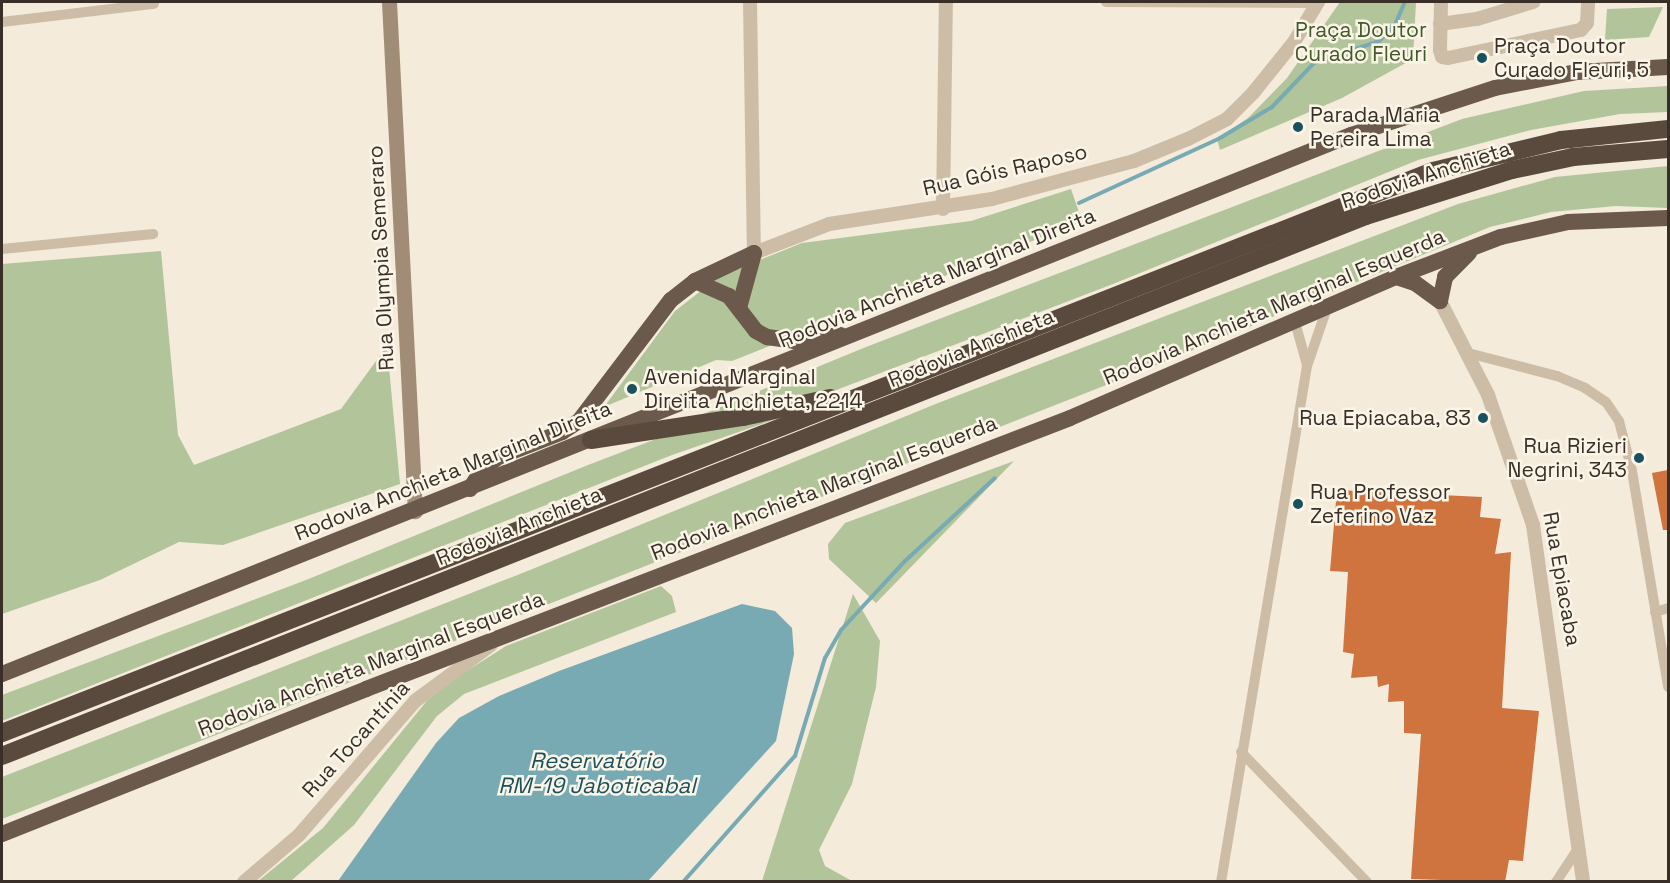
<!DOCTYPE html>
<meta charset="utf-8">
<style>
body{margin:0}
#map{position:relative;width:1670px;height:883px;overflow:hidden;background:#f4ebdb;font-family:"Space Grotesk",sans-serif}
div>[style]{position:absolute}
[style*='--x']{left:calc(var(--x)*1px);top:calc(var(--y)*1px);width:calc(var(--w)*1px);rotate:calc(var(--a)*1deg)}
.green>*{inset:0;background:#b1c49a}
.water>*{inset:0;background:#78aab3}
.stream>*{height:4px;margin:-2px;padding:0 2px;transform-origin:2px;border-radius:2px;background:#78aab3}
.building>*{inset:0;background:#cf733f}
.minor>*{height:10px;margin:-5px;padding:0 5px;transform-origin:5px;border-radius:5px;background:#cdbda6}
.tertiary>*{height:14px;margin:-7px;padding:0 7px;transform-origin:7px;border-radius:7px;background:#cdbda6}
.secondary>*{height:15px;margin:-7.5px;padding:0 7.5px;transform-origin:7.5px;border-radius:7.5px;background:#a18c77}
.trunk>*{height:16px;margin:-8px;padding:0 8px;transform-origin:8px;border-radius:8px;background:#6b594b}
.motorway>*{height:18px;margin:-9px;padding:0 9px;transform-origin:9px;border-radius:9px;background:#5a4a3e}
.dots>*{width:16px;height:16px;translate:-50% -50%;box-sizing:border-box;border:3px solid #fbf5e8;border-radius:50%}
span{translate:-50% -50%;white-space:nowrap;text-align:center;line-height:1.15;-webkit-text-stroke:5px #fbf5e8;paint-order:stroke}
.park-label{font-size:21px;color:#425929}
.poi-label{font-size:21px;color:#392f28}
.left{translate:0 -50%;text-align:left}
.right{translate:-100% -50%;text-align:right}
.street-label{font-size:21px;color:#392f28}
.water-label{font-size:22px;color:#1a515e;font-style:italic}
.frame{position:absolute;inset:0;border:3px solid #392f28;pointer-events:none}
</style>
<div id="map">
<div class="green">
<i style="clip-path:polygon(1340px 2px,1416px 2px,1413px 59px,1342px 98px,1220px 150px,1217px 139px,1248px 118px,1287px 78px)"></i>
<i style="clip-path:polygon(1663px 7px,1649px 37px,1605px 40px,1607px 9px)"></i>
<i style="clip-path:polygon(1668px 86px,1668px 112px,1620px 114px,1531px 130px,1418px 160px,1113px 284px,831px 392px,691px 419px,866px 347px,1462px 119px,1584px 91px)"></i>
<i style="clip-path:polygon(1668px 166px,1668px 208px,1616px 206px,1551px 212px,1490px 227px,1152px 367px,2px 819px,2px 777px,530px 570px,938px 403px,1458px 204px,1555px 177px)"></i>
<i style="clip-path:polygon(1071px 189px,1082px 221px,732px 361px,716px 360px,604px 407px,675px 311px,720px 276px,802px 243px,971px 221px)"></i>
<i style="clip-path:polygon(161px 251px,178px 435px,194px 465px,341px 409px,387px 346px,400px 484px,223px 545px,179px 542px,100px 580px,2px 614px,2px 264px)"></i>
<i style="clip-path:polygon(782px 417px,672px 455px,2px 721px,2px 695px,306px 580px,588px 465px,656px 439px)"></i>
<i style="clip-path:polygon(1014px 461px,876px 603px,829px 559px,828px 544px,845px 523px)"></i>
<i style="clip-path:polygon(661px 586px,672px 596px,676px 612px,464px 694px,437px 716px,354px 825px,291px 881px,257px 882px,323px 828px,430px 697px,459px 676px,506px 646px)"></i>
<i style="clip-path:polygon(853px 594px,880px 641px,876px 687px,852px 784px,819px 850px,825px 866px,852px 881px,762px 881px)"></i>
</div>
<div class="water">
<i style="clip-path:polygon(742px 604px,775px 611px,792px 628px,794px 654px,776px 741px,648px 881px,338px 881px,436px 743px,459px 718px,499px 696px,559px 671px)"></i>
</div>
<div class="stream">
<i style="--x:1079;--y:203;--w:155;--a:-24.7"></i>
<i style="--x:1220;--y:138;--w:61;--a:-30.8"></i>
<i style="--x:1272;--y:107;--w:61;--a:-46.3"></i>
<i style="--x:1314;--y:63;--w:69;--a:-18.7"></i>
<i style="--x:1379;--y:41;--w:23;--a:-45"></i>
<i style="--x:1395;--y:25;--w:25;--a:-67"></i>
<i style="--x:683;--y:882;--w:169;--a:-48.4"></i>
<i style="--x:795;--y:756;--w:102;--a:-73"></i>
<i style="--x:825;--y:658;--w:32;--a:-60"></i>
<i style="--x:841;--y:630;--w:94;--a:-47.2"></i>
<i style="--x:905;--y:561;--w:122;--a:-42.7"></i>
</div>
<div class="building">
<i style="clip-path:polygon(1668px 470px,1668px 530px,1663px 530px,1652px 473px)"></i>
<i style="clip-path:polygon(1337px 490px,1482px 497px,1480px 517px,1501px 519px,1495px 554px,1511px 552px,1502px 708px,1539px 711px,1523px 861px,1509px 860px,1505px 882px,1411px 879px,1421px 734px,1404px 733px,1404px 701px,1388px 702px,1389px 684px,1378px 687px,1377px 676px,1351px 678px,1354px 654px,1343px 652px,1348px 572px,1330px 571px)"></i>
</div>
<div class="minor">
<i style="--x:1106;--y:2;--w:212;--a:0.3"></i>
<i style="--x:2;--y:22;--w:153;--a:-6.8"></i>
<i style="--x:2;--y:249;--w:152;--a:-5.7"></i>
<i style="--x:1295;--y:322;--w:45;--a:74.4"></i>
<i style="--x:1468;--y:353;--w:92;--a:14.5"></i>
<i style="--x:1557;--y:376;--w:30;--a:23"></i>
<i style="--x:1585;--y:388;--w:25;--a:34"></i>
<i style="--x:1606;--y:402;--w:23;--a:56"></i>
<i style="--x:1619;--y:421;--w:52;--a:75.4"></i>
<i style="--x:1632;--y:471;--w:219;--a:80.5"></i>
<i style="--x:1655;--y:612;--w:14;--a:-17"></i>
<i style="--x:1241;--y:752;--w:181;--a:45.9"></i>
<i style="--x:1221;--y:882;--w:523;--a:-80.54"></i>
<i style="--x:1307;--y:366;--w:61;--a:-71"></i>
<i style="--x:1556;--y:882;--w:42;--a:-56.7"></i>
</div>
<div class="tertiary">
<i style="--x:750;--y:2;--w:251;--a:89.1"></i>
<i style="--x:754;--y:253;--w:80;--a:-21.1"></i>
<i style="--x:829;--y:224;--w:165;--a:-8.7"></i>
<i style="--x:992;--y:199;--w:147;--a:-15"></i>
<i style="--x:1134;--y:161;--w:58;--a:-22.2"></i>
<i style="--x:1188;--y:139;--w:44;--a:-27.1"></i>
<i style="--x:1227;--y:119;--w:37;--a:-45"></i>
<i style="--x:1253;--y:93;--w:65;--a:-51.2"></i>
<i style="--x:1294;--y:42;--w:47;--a:-59"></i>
<i style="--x:1441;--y:2;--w:48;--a:91.2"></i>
<i style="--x:1440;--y:50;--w:7;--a:74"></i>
<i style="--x:1442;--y:57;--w:6;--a:9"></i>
<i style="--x:1448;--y:58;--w:136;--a:-11.9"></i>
<i style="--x:1581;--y:30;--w:9;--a:-49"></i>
<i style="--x:1587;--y:23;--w:21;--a:-87"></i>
<i style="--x:1440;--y:24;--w:37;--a:-8"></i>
<i style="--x:1477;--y:19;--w:59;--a:-16.9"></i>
<i style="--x:943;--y:209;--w:207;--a:-89.2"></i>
<i style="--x:1440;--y:301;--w:106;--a:62.9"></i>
<i style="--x:1488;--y:395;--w:138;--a:70.9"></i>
<i style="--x:1533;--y:525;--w:360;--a:82"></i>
<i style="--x:244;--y:882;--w:72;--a:-40.5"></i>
<i style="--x:299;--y:835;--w:177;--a:-49.1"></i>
<i style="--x:415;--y:701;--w:94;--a:-36.4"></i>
</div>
<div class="secondary">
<i style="--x:389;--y:2;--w:510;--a:87.08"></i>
</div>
<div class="trunk">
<i style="--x:1396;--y:277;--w:20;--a:18"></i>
<i style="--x:1415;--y:283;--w:31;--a:36"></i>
<i style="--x:695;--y:281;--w:37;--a:24"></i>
<i style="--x:729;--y:296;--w:44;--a:52.4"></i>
<i style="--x:756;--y:331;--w:13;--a:29"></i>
<i style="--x:767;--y:337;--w:27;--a:8"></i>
<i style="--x:794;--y:341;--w:47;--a:-7.3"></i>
<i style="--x:1440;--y:301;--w:25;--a:-78"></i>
<i style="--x:1445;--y:277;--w:34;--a:-45"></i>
<i style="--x:739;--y:308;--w:57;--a:-74.7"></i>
<i style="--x:470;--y:489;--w:22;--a:-58"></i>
<i style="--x:482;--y:470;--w:21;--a:-39"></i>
<i style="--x:498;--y:457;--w:69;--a:-21.3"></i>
<i style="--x:562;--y:432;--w:20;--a:-33"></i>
<i style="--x:579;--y:421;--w:152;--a:-52.8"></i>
<i style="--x:671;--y:300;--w:31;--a:-38"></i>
<i style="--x:695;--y:281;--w:65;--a:-25.4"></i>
<i style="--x:2;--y:674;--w:1453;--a:-21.78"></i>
<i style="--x:1351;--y:135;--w:151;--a:-18.1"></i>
<i style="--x:1495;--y:88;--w:84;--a:-11"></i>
<i style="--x:1577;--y:72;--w:91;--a:-3.1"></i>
<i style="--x:2;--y:834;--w:392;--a:-21.7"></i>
<i style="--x:366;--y:689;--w:754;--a:-21.05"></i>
<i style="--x:1070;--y:418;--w:355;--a:-23.4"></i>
<i style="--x:1396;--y:277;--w:112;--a:-20.9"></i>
<i style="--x:1501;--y:237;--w:69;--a:-12.6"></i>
<i style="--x:1568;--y:222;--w:100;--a:-2.3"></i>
</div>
<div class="motorway">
<i style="--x:591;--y:440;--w:154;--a:-8.6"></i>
<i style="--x:743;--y:417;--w:89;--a:-12.3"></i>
<i style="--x:2;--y:733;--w:1537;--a:-21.44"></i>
<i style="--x:1433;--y:171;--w:132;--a:-13.6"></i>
<i style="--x:1561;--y:140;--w:108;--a:-5.9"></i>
<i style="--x:2;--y:756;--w:1467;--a:-21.6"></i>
<i style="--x:1366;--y:216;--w:153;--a:-17.5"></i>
<i style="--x:1512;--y:170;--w:62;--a:-12"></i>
<i style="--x:1573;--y:157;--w:95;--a:-4.8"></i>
</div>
<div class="dots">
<i style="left:1482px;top:58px;background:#1a515e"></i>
<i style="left:1298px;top:127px;background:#1a515e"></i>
<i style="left:632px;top:389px;background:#1a515e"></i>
<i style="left:1483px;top:418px;background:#1a515e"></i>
<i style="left:1639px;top:458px;background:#1a515e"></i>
<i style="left:1298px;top:504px;background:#1a515e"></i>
</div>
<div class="park-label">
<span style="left:1361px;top:42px">Praça Doutor<br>Curado Fleuri</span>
</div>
<div class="poi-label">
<span class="left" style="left:1494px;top:58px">Praça Doutor<br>Curado Fleuri, 5</span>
<span class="left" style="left:1310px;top:127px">Parada Maria<br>Pereira Lima</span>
<span class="left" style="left:644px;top:389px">Avenida Marginal<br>Direita Anchieta, 2214</span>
<span class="right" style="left:1471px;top:418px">Rua Epiacaba, 83</span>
<span class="right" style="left:1627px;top:458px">Rua Rizieri<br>Negrini, 343</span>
<span class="left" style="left:1310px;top:504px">Rua Professor<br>Zeferino Vaz</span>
</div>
<div class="street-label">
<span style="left:1005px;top:170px;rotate:-13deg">Rua Góis Raposo</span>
<span style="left:1426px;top:175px;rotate:-18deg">Rodovia Anchieta</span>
<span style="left:381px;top:258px;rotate:-93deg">Rua Olympia Semeraro</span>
<span style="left:937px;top:278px;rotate:-22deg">Rodovia Anchieta Marginal Direita</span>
<span style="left:1274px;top:307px;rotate:-23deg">Rodovia Anchieta Marginal Esquerda</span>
<span style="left:971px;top:348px;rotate:-22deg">Rodovia Anchieta</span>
<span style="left:453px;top:471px;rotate:-22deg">Rodovia Anchieta Marginal Direita</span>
<span style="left:824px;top:488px;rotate:-21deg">Rodovia Anchieta Marginal Esquerda</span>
<span style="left:519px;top:526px;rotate:-22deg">Rodovia Anchieta</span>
<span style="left:1562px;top:579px;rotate:80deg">Rua Epiacaba</span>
<span style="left:371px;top:664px;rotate:-21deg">Rodovia Anchieta Marginal Esquerda</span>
<span style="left:356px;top:739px;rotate:-48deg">Rua Tocantínia</span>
</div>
<div class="water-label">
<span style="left:597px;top:773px">Reservatório<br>RM-19 Jaboticabal</span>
</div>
<div class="frame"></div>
</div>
